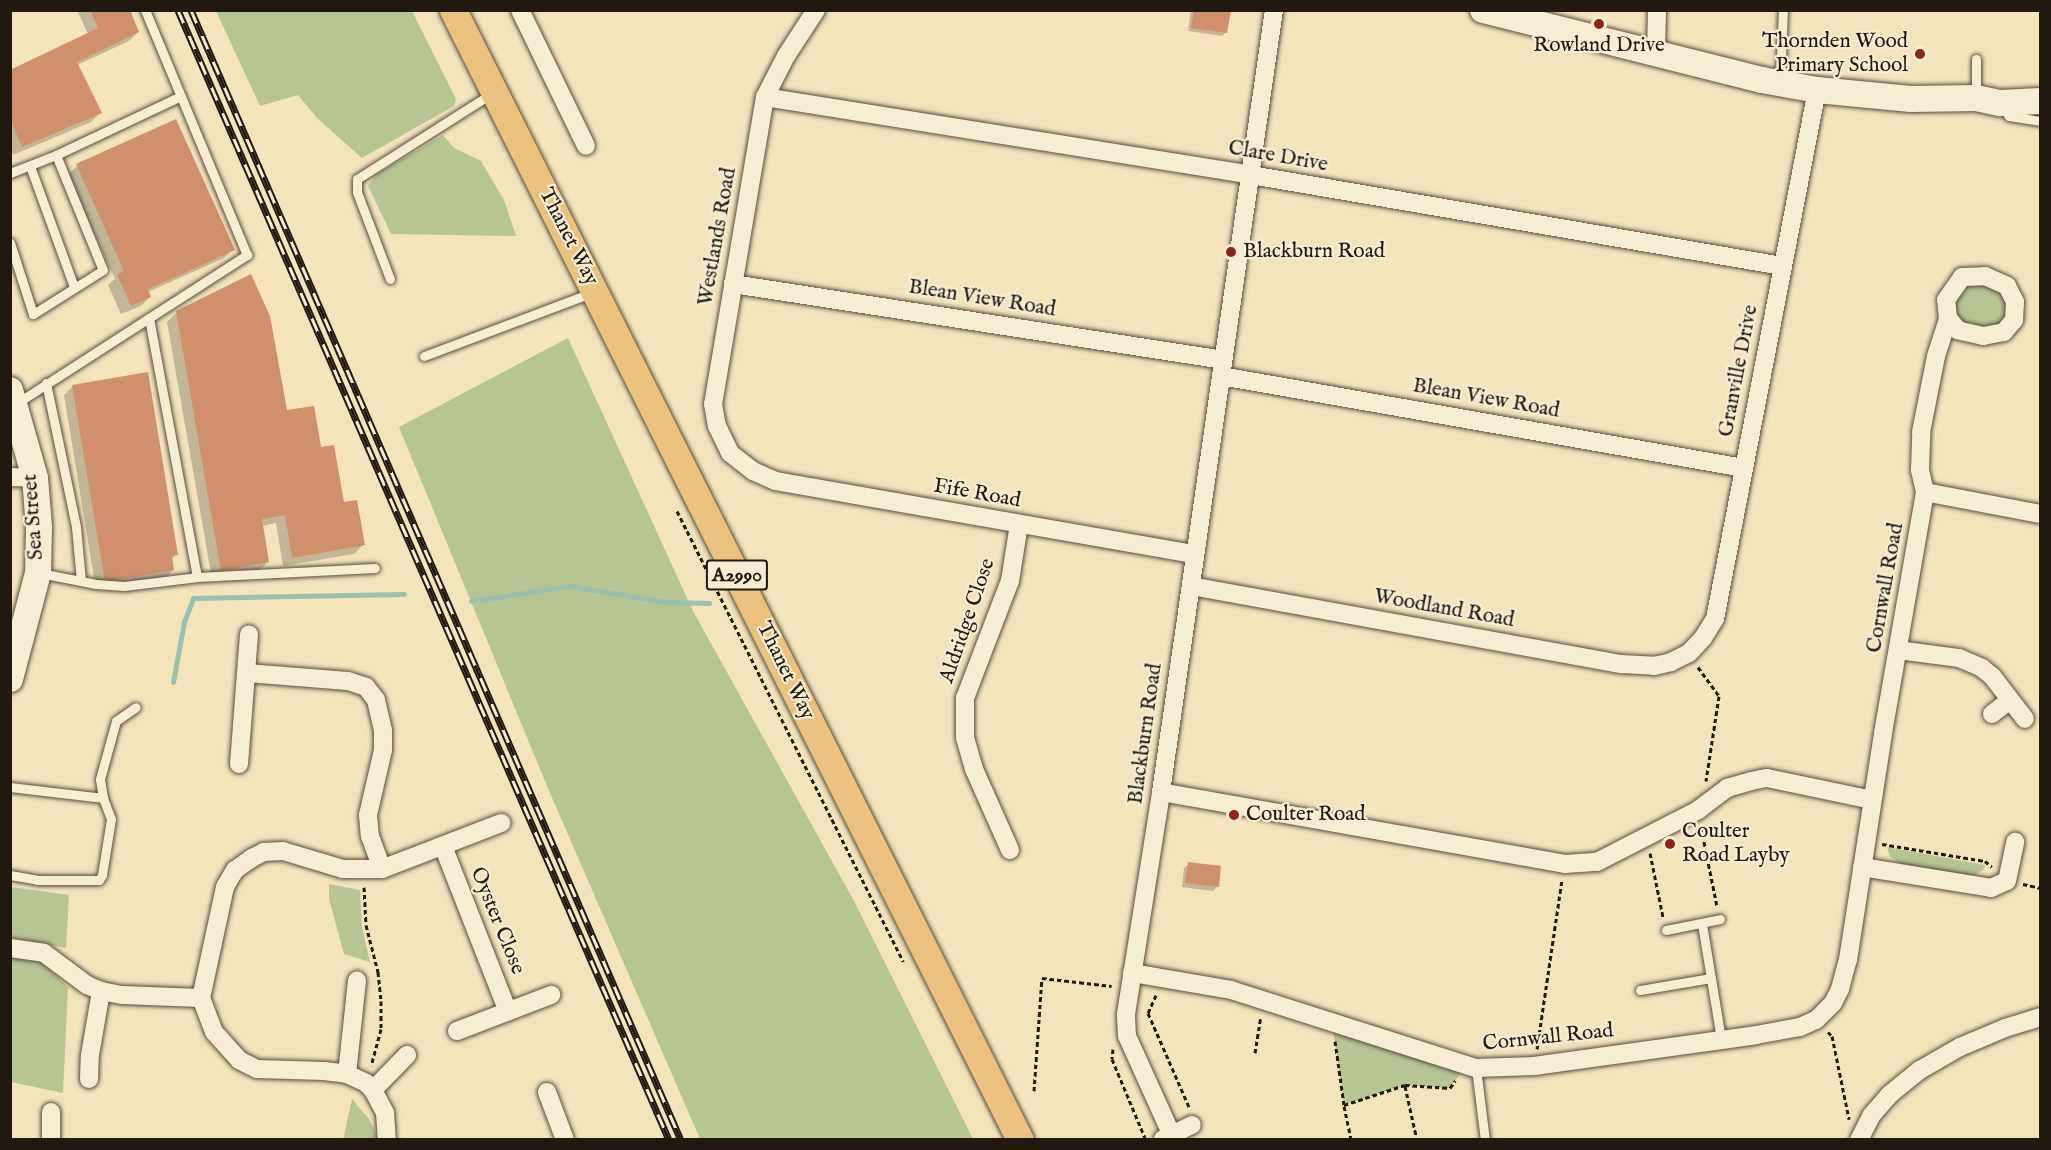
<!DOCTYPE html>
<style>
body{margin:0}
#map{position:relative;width:2051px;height:1150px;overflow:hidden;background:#f3e4bc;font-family:"IM FELL English",serif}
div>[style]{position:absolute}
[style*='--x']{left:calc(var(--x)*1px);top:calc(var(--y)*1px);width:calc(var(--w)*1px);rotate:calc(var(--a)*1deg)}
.green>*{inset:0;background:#b7c593}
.shadow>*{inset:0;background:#0003}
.stream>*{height:5px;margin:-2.5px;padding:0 2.5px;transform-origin:2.5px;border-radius:2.5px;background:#9bbfb0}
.building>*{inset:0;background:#cf906b}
.path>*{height:3px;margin-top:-1.5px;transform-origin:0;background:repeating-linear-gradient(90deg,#211810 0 4.5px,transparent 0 7.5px)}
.roads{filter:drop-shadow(0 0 2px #564b3b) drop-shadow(0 0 2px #564b3b)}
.lane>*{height:9px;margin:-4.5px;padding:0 4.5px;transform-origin:4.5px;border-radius:4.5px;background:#f7edd3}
.street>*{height:18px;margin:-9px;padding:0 9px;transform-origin:9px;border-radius:9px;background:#f7edd3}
.secondary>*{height:26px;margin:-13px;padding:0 13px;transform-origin:13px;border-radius:13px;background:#f7edd3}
.primary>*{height:27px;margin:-13.5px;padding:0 13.5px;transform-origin:13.5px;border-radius:13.5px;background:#eac27e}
.rail>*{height:7px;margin-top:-3.5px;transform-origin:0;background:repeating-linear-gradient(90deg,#f7edd3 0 14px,#211810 0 28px);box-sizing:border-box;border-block:2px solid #211810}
.dots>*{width:16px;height:16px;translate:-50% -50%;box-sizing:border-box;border:3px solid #f7edd3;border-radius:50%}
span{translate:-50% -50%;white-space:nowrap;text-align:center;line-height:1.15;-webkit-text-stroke:4.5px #f7edd3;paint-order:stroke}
.shield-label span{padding:2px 4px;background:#f7edd3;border:2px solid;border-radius:4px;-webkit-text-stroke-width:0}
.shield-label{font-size:20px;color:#211810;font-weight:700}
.poi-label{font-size:21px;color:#211810}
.right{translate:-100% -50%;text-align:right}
.left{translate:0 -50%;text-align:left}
.street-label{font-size:21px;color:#211810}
.frame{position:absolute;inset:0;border:12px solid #211810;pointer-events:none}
</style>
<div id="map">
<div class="green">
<i style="clip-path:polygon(216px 11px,412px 11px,456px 99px,454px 106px,362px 158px,318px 119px,298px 95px,260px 106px)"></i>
<i style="clip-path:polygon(443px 135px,454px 148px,481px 161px,504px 200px,516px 236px,391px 234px,368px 186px,377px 174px)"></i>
<i style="clip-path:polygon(1962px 277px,2007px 286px,2014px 320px,1983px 336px,1948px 318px)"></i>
<i style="clip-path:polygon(568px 338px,693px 611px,854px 901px,973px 1139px,700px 1139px,547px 786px,399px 427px)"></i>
<i style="clip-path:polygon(1887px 847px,1985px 865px,1983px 870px,1972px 877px,1904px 866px,1890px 857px)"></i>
<i style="clip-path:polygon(329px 884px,360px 890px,362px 927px,370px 962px,344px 954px,329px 899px)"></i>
<i style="clip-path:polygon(11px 887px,69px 895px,66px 948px,11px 937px)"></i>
<i style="clip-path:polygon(12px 956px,41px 962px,68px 987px,63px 1093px,11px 1082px)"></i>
<i style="clip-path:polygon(1332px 1022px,1466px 1066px,1450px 1088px,1405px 1085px,1344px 1105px)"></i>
<i style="clip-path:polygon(352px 1099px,369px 1119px,378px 1139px,343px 1140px)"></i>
</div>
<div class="shadow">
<i style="clip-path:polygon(77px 10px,128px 10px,138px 32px,129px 41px,77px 65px,100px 113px,91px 122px,13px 155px,10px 148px,10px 71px,88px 34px)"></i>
<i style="clip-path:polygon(1191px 10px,1230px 10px,1226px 32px,1222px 36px,1188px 31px)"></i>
<i style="clip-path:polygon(77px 166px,233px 249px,224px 258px,148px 292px,150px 297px,141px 306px,121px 314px,108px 285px,115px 279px,68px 175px)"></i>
<i style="clip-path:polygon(176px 313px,286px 412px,320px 448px,343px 504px,363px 545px,354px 554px,283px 566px,276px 523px,262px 526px,268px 562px,259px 571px,212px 579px,167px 322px)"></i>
<i style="clip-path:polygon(73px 386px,176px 554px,171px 560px,173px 570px,164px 579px,96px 590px,64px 395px)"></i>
<i style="clip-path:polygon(1189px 864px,1217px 887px,1213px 891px,1182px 887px,1184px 868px)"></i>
</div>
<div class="stream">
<i style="--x:471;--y:601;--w:101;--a:-8.5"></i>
<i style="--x:571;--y:586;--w:96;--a:9.6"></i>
<i style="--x:666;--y:602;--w:43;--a:1.3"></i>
<i style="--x:173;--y:682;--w:61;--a:-79.6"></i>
<i style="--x:184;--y:622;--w:26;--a:-69"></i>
<i style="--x:193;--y:598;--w:211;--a:-1.1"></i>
</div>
<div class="building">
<i style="clip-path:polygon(90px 10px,130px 10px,139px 32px,77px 62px,102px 113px,22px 147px,10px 119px,10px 70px,98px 28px)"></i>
<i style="clip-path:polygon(1194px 10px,1231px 10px,1227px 33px,1191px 28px)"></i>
<i style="clip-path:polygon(176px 119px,235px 250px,148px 289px,151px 297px,131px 306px,117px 275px,124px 271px,76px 164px)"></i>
<i style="clip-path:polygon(251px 274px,270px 316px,287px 410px,314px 406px,321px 447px,334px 445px,344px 502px,357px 500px,365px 545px,292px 558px,285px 515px,262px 519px,269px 562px,221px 571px,176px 311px)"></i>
<i style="clip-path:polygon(148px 372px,178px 555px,172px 556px,174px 570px,105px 582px,72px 385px)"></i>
<i style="clip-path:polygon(1188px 862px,1221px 866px,1219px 887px,1185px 883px)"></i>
</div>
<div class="path">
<i style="--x:677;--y:511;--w:504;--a:63.33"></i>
<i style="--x:1698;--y:667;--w:36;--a:54"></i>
<i style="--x:1719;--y:696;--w:86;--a:98.7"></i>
<i style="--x:1701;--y:827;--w:81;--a:78.6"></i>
<i style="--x:1882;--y:844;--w:104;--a:9.4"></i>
<i style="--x:1985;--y:861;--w:9;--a:41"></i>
<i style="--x:1650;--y:853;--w:65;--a:78.5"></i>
<i style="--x:2023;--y:884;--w:17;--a:13"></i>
<i style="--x:364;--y:887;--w:38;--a:87"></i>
<i style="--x:366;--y:925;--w:49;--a:75.7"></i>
<i style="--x:378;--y:972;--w:29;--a:84"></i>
<i style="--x:381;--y:1001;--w:28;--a:90"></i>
<i style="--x:381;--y:1029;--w:38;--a:105"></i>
<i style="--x:1156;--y:995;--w:20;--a:114"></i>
<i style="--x:1148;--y:1013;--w:105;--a:66.4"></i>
<i style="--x:1828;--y:1032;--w:6;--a:45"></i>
<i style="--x:1832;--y:1036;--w:85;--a:78.4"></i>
<i style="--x:1335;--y:1041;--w:65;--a:82"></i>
<i style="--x:1344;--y:1105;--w:64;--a:-18.2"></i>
<i style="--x:1405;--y:1085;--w:45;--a:3.8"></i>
<i style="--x:1450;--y:1088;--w:9;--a:-54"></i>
<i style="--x:1113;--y:1049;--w:10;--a:96"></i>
<i style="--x:1112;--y:1059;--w:86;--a:67.3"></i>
<i style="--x:1537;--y:1049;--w:171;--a:-81.6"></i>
<i style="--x:1255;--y:1053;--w:36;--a:-81"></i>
<i style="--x:1405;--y:1086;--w:55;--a:77.5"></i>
<i style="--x:1034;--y:1091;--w:113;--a:-86"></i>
<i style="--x:1042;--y:978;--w:70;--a:6.5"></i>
<i style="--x:1344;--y:1106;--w:35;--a:78"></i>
</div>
<div class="roads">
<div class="lane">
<i style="--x:1780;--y:81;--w:71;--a:-87.6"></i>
<i style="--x:1976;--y:96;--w:37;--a:-90"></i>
<i style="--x:2002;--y:105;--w:13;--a:58"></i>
<i style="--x:2009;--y:116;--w:31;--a:9"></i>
<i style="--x:56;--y:155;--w:138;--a:-25.3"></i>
<i style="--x:30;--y:166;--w:129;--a:70"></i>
<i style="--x:10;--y:173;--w:49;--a:-21.4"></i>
<i style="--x:56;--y:155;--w:124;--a:67.8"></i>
<i style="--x:103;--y:270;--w:83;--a:147.8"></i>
<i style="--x:33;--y:314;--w:75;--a:-107.9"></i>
<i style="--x:390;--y:279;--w:93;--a:-110.8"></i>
<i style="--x:357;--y:192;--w:13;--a:-90"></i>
<i style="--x:357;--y:179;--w:159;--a:-32.4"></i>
<i style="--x:149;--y:318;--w:263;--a:79.5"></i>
<i style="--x:424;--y:356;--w:181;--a:-20.7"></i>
<i style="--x:46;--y:383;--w:147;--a:78.2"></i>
<i style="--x:76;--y:527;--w:54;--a:84.7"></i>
<i style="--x:17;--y:403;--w:274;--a:-32.8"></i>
<i style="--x:247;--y:255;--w:265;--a:-112.6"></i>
<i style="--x:40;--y:573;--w:57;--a:11.1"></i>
<i style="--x:96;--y:584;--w:28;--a:4"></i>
<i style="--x:124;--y:586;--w:74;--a:-7"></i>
<i style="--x:197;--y:577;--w:178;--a:-2.9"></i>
<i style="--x:10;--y:787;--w:94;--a:6.7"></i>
<i style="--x:10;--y:875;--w:27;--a:10"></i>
<i style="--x:37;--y:880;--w:62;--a:0"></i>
<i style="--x:99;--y:880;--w:6;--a:-59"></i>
<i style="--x:102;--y:875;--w:57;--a:-80.9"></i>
<i style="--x:111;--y:819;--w:22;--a:-111"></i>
<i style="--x:103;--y:798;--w:19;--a:-99"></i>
<i style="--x:100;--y:779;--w:60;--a:-74.6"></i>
<i style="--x:116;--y:721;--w:24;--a:-35"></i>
<i style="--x:1702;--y:924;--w:117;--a:80.6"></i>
<i style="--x:1666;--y:930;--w:55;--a:-11.5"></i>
<i style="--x:1640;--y:990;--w:72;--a:-9.6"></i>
<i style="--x:1476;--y:1068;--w:73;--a:82.9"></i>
</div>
<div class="street">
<i style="--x:520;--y:10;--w:151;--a:64.1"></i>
<i style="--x:816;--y:10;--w:55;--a:123.1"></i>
<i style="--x:786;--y:56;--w:46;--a:117.1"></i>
<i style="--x:765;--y:97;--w:311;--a:99.6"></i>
<i style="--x:713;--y:404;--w:22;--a:80"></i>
<i style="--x:717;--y:426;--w:30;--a:64"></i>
<i style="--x:730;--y:453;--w:29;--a:38"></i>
<i style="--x:753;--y:471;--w:24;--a:24"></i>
<i style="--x:775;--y:481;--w:425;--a:9.9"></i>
<i style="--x:1656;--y:54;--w:44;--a:-88.7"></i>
<i style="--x:765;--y:97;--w:492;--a:9.1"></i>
<i style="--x:1251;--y:175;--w:539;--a:9.72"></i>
<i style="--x:733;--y:284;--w:496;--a:8.8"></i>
<i style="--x:1221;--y:376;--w:531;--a:9.98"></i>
<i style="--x:10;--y:477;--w:25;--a:2"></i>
<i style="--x:1925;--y:492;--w:117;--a:10.8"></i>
<i style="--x:1191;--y:586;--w:437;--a:10.3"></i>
<i style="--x:1621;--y:664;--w:33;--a:3"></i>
<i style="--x:1654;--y:666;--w:17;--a:-13"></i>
<i style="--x:1671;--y:662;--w:20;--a:-27"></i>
<i style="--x:1689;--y:653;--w:21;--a:-47"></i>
<i style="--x:1703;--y:638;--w:22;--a:-58"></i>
<i style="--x:1715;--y:619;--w:539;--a:-79.09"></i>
<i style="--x:1898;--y:650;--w:62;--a:7.5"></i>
<i style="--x:1959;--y:658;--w:25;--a:23"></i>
<i style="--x:1982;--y:668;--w:13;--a:39"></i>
<i style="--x:1992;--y:676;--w:54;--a:52.5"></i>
<i style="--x:247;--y:673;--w:101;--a:4.5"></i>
<i style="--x:348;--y:681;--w:19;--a:18"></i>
<i style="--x:366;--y:687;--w:16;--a:52"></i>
<i style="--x:376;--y:700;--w:31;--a:77"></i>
<i style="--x:383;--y:730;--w:20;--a:90"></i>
<i style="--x:383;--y:750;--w:67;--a:103"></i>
<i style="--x:368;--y:815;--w:21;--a:85"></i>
<i style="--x:370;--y:836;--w:35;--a:70"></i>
<i style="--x:1992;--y:714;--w:23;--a:-38"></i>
<i style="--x:239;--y:764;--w:130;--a:-85.6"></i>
<i style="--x:1161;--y:792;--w:410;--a:10.1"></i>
<i style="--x:1565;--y:864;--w:32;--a:-4"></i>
<i style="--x:1597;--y:862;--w:114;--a:-27.2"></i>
<i style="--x:1698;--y:810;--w:36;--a:-37"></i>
<i style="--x:1727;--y:788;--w:25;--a:-16"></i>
<i style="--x:1751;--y:781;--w:16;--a:-11"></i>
<i style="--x:1767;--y:778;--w:107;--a:11.8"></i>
<i style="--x:443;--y:846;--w:178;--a:68.6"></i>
<i style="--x:1010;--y:850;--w:89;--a:-114"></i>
<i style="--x:974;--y:769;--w:32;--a:-106"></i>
<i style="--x:965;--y:738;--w:40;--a:-90"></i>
<i style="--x:965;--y:698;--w:125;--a:-69"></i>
<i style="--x:1010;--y:581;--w:58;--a:-81"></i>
<i style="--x:1862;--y:867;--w:131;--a:9.2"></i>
<i style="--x:1991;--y:888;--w:17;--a:-24"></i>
<i style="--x:2007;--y:881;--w:40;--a:-78"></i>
<i style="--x:10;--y:948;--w:34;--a:8"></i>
<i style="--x:44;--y:953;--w:54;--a:36.7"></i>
<i style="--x:87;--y:985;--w:15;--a:23"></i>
<i style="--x:101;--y:991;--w:21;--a:11"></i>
<i style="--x:122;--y:995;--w:79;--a:2.2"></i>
<i style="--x:1132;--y:973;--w:100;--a:9.7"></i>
<i style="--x:1231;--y:990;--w:257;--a:17.7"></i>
<i style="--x:1476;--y:1068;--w:58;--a:-2"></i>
<i style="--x:1534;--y:1066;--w:224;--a:-7.9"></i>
<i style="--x:1756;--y:1035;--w:45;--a:-10.3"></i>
<i style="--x:1800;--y:1027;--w:17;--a:-24"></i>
<i style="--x:1816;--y:1020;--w:24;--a:-45"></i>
<i style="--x:1833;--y:1003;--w:16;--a:-63"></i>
<i style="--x:1840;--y:989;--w:30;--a:-75"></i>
<i style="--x:1848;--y:960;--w:230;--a:-81.2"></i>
<i style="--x:1883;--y:733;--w:245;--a:-80.1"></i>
<i style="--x:1925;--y:492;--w:23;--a:-103"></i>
<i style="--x:1920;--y:470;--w:38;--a:-88"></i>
<i style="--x:1921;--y:432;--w:77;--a:-78.8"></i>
<i style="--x:1936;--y:356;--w:40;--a:-72"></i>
<i style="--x:1948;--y:318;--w:18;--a:-96"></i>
<i style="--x:1946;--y:300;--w:28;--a:-55"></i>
<i style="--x:1962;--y:277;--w:23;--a:-2"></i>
<i style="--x:1985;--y:276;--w:24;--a:24"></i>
<i style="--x:2007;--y:286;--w:18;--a:63"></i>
<i style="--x:2015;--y:302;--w:18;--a:93"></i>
<i style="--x:2014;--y:320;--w:16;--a:130"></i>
<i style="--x:2004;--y:332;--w:21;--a:169"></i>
<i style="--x:1983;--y:336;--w:26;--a:-167"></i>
<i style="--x:1958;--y:330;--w:16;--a:-130"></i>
<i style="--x:201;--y:998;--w:114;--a:-77.8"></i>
<i style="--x:225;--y:887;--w:20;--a:-60"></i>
<i style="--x:235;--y:870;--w:21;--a:-35"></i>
<i style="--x:252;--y:858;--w:13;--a:-27"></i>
<i style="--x:264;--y:852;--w:19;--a:-3"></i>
<i style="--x:283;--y:851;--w:63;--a:16.7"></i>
<i style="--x:343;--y:869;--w:39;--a:0"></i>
<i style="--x:382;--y:869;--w:128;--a:-21.1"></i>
<i style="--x:201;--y:998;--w:36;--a:69"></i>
<i style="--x:214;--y:1032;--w:38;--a:48"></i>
<i style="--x:239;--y:1060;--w:20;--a:27"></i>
<i style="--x:257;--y:1069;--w:67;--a:1.7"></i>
<i style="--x:324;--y:1071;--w:23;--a:7"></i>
<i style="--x:347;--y:1074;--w:21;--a:25"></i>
<i style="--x:366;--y:1083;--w:10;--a:45"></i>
<i style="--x:373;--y:1090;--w:26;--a:62"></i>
<i style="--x:385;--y:1113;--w:27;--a:86"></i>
<i style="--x:457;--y:1031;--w:101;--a:-21"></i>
<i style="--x:347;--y:1074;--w:94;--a:-83.9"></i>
<i style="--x:89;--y:1079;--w:24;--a:-88"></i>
<i style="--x:90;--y:1055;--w:65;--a:-80.2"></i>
<i style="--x:373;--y:1090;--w:49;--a:-45.8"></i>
<i style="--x:547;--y:1092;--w:51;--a:69.4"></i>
<i style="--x:1163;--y:1139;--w:32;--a:-26"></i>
<i style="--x:51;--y:1140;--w:28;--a:-90"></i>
<i style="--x:1174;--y:1140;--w:114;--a:-114.3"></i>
<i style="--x:1127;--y:1036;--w:22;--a:-93"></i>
<i style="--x:1126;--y:1014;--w:225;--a:-81"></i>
<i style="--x:1161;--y:792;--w:790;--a:-81.78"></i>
<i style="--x:1859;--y:1140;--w:27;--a:-63"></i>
<i style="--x:1871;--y:1116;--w:28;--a:-49"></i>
<i style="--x:1889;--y:1095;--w:40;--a:-39"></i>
<i style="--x:1920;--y:1070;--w:46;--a:-29.9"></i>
<i style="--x:1960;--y:1047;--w:49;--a:-22.9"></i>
<i style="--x:2005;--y:1028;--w:37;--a:-17"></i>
</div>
<div class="secondary">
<i style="--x:1483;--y:10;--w:288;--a:14.1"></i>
<i style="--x:1762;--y:80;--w:56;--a:10.3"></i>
<i style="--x:1817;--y:90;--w:94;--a:5.5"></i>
<i style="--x:1911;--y:99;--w:65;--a:-0.9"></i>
<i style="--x:1976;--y:98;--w:25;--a:12"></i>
<i style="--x:2000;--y:103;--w:40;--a:-2.9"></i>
<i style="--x:10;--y:390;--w:91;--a:74.1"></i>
<i style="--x:35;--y:478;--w:49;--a:85.3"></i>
<i style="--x:39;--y:527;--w:46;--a:91.2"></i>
<i style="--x:38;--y:573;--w:110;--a:104.8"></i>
</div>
<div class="primary">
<i style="--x:453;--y:10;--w:1264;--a:63.35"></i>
</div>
</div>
<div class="rail">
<i style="--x:178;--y:10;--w:1232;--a:66.51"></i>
<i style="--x:191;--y:10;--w:1232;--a:66.56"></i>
</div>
<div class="dots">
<i style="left:1599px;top:24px;background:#8f2418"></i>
<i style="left:1920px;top:54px;background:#8f2418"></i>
<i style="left:1231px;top:252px;background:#8f2418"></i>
<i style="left:1234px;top:815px;background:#8f2418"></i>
<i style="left:1670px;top:844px;background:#8f2418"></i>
</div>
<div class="shield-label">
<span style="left:737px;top:575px">A2990</span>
</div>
<div class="poi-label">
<span class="right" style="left:1908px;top:54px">Thornden Wood<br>Primary School</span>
<span style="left:1599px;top:46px">Rowland Drive</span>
<span class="left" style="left:1243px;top:252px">Blackburn Road</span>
<span class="left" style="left:1246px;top:815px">Coulter Road</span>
<span class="left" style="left:1682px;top:844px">Coulter<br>Road Layby</span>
</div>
<div class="street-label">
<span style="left:1278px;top:157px;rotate:10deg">Clare Drive</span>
<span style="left:568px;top:237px;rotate:63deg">Thanet Way</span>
<span style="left:718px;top:237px;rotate:-80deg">Westlands Road</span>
<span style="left:982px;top:299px;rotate:9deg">Blean View Road</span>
<span style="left:1739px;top:371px;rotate:-79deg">Granville Drive</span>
<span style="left:1486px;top:399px;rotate:10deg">Blean View Road</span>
<span style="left:977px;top:494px;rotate:10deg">Fife Road</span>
<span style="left:34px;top:517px;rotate:-94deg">Sea Street</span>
<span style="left:1886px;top:588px;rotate:-80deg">Cornwall Road</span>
<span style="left:1444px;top:609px;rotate:10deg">Woodland Road</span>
<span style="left:968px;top:621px;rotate:-71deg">Aldridge Close</span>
<span style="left:785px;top:671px;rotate:64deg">Thanet Way</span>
<span style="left:1146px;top:734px;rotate:-82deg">Blackburn Road</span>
<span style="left:497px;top:921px;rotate:68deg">Oyster Close</span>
<span style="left:1548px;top:1038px;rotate:-6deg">Cornwall Road</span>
</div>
<div class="frame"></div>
</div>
